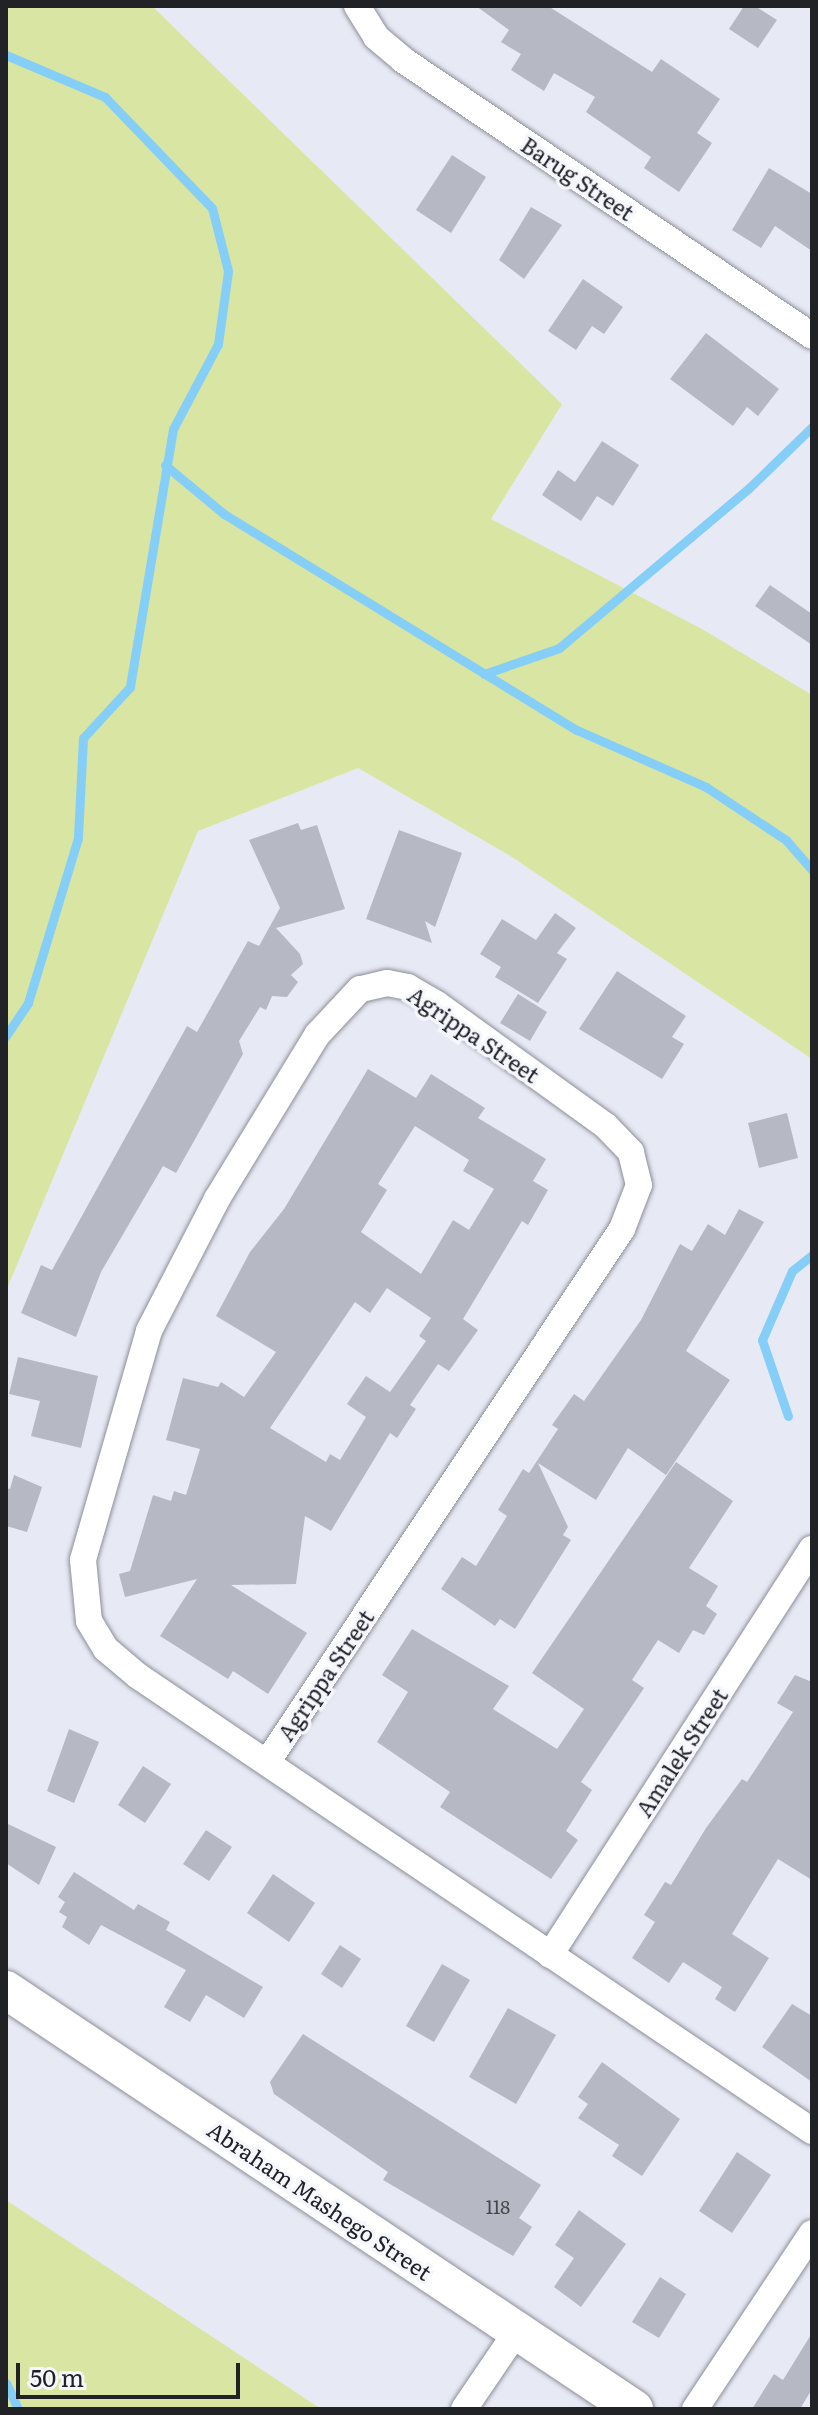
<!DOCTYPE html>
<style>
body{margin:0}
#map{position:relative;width:818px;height:2415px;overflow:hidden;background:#e7eaf5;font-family:Literata,serif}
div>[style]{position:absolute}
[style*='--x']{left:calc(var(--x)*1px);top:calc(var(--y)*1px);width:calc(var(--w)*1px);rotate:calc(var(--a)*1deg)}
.green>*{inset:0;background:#d9e5a3}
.stream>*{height:9px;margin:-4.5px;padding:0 4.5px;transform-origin:4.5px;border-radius:4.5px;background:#85cef7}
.building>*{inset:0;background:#b6b8c3}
.roads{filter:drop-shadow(0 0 2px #8c8e98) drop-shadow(0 0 2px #8c8e98)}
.minor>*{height:26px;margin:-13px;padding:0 13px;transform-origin:13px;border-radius:13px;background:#fff}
.secondary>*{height:38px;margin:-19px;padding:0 19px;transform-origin:19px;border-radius:19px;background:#fff}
span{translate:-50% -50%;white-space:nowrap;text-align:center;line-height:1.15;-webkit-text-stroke:7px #f6f7fe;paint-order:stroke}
.number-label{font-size:18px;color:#46484d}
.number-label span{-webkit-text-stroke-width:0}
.street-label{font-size:22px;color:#212226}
.frame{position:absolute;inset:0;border:8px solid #212226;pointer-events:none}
.scale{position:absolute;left:16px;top:2363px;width:224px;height:36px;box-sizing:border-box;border:4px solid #212226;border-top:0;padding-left:10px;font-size:24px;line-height:28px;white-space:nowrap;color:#212226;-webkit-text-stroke:6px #f6f7fe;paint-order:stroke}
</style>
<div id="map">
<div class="green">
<i style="clip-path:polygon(6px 6px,152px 6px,562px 404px,491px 519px,702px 629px,812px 695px,812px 1059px,512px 857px,358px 768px,198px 831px,6px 1291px)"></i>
<i style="clip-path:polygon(6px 2200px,321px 2409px,6px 2409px)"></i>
</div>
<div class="stream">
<i style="--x:6;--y:55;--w:108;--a:23"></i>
<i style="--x:105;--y:97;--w:154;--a:46.1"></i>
<i style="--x:212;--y:208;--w:65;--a:75.7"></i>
<i style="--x:228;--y:271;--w:74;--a:97.8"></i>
<i style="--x:218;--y:344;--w:96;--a:117.9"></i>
<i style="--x:173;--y:429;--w:262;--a:99.5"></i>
<i style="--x:130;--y:687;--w:69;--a:132.7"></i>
<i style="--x:83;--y:738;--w:100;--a:92.9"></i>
<i style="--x:78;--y:838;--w:172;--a:106.9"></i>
<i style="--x:28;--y:1003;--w:40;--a:124"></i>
<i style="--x:165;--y:465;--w:77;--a:39.7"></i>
<i style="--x:224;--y:514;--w:414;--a:31.5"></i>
<i style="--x:577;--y:730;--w:141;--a:23.8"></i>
<i style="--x:706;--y:787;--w:96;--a:33.5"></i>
<i style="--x:786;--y:840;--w:40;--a:49"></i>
<i style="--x:484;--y:674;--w:79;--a:-19.1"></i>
<i style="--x:559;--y:648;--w:248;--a:-40.1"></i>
<i style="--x:749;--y:488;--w:88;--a:-44.1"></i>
<i style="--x:788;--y:1416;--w:80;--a:-108.9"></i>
<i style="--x:762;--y:1340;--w:75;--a:-66.5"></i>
<i style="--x:792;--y:1271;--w:26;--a:-39"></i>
<i style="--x:6;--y:2383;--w:29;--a:65"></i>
</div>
<div class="building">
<i style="clip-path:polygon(476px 6px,548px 6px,652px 72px,661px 59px,720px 99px,697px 133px,712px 143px,679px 192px,644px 168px,651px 157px,586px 112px,595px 97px,554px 73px,544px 91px,511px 70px,521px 54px,501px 42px,509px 30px)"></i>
<i style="clip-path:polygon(744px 6px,755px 6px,777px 20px,758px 48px,729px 29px)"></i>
<i style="clip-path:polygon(452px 155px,486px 177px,451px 233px,416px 210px)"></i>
<i style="clip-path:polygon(769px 168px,812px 194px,812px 251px,775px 226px,761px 248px,732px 230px)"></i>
<i style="clip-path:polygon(531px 207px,562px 225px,524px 279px,499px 260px)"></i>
<i style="clip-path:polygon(583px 279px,623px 307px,604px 334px,592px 326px,576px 350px,548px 331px)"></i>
<i style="clip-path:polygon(706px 333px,779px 389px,758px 416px,747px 407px,733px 426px,670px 379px)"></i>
<i style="clip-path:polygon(602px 441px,639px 465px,613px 506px,597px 496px,581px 521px,542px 495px,558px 470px,575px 482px)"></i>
<i style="clip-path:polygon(770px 585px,812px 614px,812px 645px,755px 606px)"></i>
<i style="clip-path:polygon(298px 823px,301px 830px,317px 825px,345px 909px,276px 928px,300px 954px,303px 964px,291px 975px,298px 982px,287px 997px,272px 996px,266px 1010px,260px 1007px,239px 1041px,243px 1054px,176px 1173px,163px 1166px,101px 1272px,76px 1337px,21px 1313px,41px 1265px,52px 1270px,187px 1026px,197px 1032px,248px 941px,259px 946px,280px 908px,249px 840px)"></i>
<i style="clip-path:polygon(399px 830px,462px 853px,435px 927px,425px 921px,432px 943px,366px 919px)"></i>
<i style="clip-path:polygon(555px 913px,576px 928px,557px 953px,567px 959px,538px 1003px,495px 977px,501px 967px,480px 954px,502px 919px,536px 940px)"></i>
<i style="clip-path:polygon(617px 971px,686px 1016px,672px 1037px,684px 1044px,662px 1079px,579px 1029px)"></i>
<i style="clip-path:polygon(518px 994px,547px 1012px,530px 1041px,500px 1023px)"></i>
<i style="clip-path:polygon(evenodd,368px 1069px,416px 1098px,431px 1074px,485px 1108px,478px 1118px,546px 1159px,533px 1181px,548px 1190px,528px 1225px,522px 1221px,463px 1319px,478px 1330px,449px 1371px,438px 1364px,410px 1405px,416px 1409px,397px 1438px,390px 1433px,331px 1531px,305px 1516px,296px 1584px,231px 1585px,307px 1633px,268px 1694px,233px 1671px,228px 1679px,160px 1636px,197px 1579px,125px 1597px,119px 1574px,130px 1571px,153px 1495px,171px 1501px,174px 1491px,186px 1495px,200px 1449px,166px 1440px,183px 1378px,218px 1387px,221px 1382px,244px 1397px,276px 1352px,216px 1316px,250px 1252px,284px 1209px,368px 1069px,415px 1126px,469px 1160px,463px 1171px,494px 1189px,469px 1230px,453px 1220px,421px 1274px,361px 1232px,387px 1190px,378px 1184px,415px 1126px,368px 1069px,387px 1288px,431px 1318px,419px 1336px,426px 1341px,390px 1392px,366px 1376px,347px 1404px,366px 1417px,340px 1460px,330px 1454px,326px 1462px,270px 1428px,355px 1302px,370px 1313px,387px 1288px)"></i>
<i style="clip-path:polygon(787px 1113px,798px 1158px,759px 1168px,748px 1123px)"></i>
<i style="clip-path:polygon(739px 1209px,764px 1222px,686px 1351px,730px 1380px,666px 1475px,628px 1448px,596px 1500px,538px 1463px,568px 1527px,563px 1535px,571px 1540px,515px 1629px,500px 1619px,495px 1626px,441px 1589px,462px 1557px,476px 1566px,507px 1516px,498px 1510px,523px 1469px,529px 1473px,558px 1429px,552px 1425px,574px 1394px,584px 1401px,641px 1320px,680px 1244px,692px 1251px,708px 1224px,725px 1235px)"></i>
<i style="clip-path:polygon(18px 1357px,98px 1376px,81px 1448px,31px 1436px,40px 1401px,9px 1394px)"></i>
<i style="clip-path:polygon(676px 1462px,733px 1501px,689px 1568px,718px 1586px,706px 1606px,717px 1614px,704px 1635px,693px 1630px,679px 1653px,658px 1640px,632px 1680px,644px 1688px,581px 1782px,592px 1790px,566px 1831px,578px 1840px,551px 1879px,440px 1807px,450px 1792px,377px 1742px,408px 1692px,382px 1675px,412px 1629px,509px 1686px,493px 1709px,557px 1749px,584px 1709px,532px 1673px)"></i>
<i style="clip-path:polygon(14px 1475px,42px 1487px,27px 1532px,6px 1526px,6px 1488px,10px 1489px)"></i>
<i style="clip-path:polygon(795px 1675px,812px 1682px,812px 1880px,778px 1859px,732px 1934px,769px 1958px,735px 2012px,715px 1999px,722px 1987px,683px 1962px,669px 1983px,632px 1958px,655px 1922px,644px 1915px,665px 1882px,671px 1885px,706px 1828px,742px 1779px,747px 1782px,793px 1712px,777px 1703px)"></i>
<i style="clip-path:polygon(69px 1729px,99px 1742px,74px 1803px,47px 1791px)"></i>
<i style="clip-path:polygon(143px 1766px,171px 1784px,145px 1823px,118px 1805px)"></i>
<i style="clip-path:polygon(6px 1823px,56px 1847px,39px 1885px,6px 1863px)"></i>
<i style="clip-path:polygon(206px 1830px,232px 1847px,209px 1881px,183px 1864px)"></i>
<i style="clip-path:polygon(74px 1872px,134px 1910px,138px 1904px,170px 1922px,166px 1930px,263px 1987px,244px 2018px,206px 1995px,190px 2022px,164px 2007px,186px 1970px,101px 1925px,89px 1945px,62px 1927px,67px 1917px,59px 1912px,65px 1902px,58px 1897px)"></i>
<i style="clip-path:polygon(273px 1874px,315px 1903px,289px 1942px,247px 1913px)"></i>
<i style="clip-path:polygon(340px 1945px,361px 1959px,342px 1988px,321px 1974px)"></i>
<i style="clip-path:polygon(442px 1964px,470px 1980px,434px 2042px,406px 2026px)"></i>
<i style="clip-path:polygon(792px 2004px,812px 2016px,812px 2082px,762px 2047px)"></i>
<i style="clip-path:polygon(508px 2008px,556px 2035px,516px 2104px,469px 2077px)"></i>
<i style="clip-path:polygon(303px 2034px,541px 2185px,519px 2218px,532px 2227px,513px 2256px,383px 2180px,388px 2172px,274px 2094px,270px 2082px)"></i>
<i style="clip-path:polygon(602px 2062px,680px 2119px,642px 2176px,612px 2156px,619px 2145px,578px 2118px,588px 2104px,578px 2097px)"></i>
<i style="clip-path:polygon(737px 2152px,771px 2175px,732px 2233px,699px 2211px)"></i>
<i style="clip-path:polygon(579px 2210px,626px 2244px,581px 2307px,554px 2287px,574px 2258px,555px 2245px)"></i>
<i style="clip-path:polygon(660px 2277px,686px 2294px,659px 2338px,632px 2322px)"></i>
<i style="clip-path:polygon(812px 2333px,812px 2389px,800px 2409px,752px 2409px,774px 2374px,783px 2380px)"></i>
</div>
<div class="roads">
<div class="minor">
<i style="--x:357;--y:6;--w:36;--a:58"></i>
<i style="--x:376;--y:37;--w:35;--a:40"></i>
<i style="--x:403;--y:60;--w:493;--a:34"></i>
<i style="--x:268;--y:1761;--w:639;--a:-56.36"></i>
<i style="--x:622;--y:1229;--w:47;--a:-68.9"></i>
<i style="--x:639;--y:1185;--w:34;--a:-104"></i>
<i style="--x:631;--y:1152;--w:36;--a:-134"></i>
<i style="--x:606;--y:1126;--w:208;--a:-144.2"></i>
<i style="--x:437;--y:1004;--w:34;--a:-150"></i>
<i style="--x:408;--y:987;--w:21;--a:-169"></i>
<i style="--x:387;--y:983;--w:28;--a:167"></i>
<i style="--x:360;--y:989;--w:63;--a:133.1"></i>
<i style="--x:317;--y:1035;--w:192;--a:121.4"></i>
<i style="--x:217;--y:1199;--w:148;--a:117.3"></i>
<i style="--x:149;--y:1331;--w:238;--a:106.1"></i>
<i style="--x:83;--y:1560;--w:61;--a:84.4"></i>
<i style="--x:89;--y:1621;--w:33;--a:59"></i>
<i style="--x:106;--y:1649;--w:42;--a:40.2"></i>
<i style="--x:138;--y:1676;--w:813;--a:34.02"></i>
<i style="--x:550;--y:1955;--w:483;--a:-57.2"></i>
<i style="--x:464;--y:2409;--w:94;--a:-55.8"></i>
<i style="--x:695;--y:2409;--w:211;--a:-56.4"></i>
</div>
<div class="secondary">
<i style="--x:6;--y:1990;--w:755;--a:33.71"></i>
</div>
</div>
<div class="number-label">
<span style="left:498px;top:2207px">118</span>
</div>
<div class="street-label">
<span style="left:578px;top:178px;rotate:34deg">Barug Street</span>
<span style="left:474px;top:1034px;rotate:34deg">Agrippa Street</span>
<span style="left:325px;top:1675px;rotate:-56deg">Agrippa Street</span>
<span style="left:681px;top:1752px;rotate:-57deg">Amalek Street</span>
<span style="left:320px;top:2200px;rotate:34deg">Abraham Mashego Street</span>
</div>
<div class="frame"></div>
<div class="scale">50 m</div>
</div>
